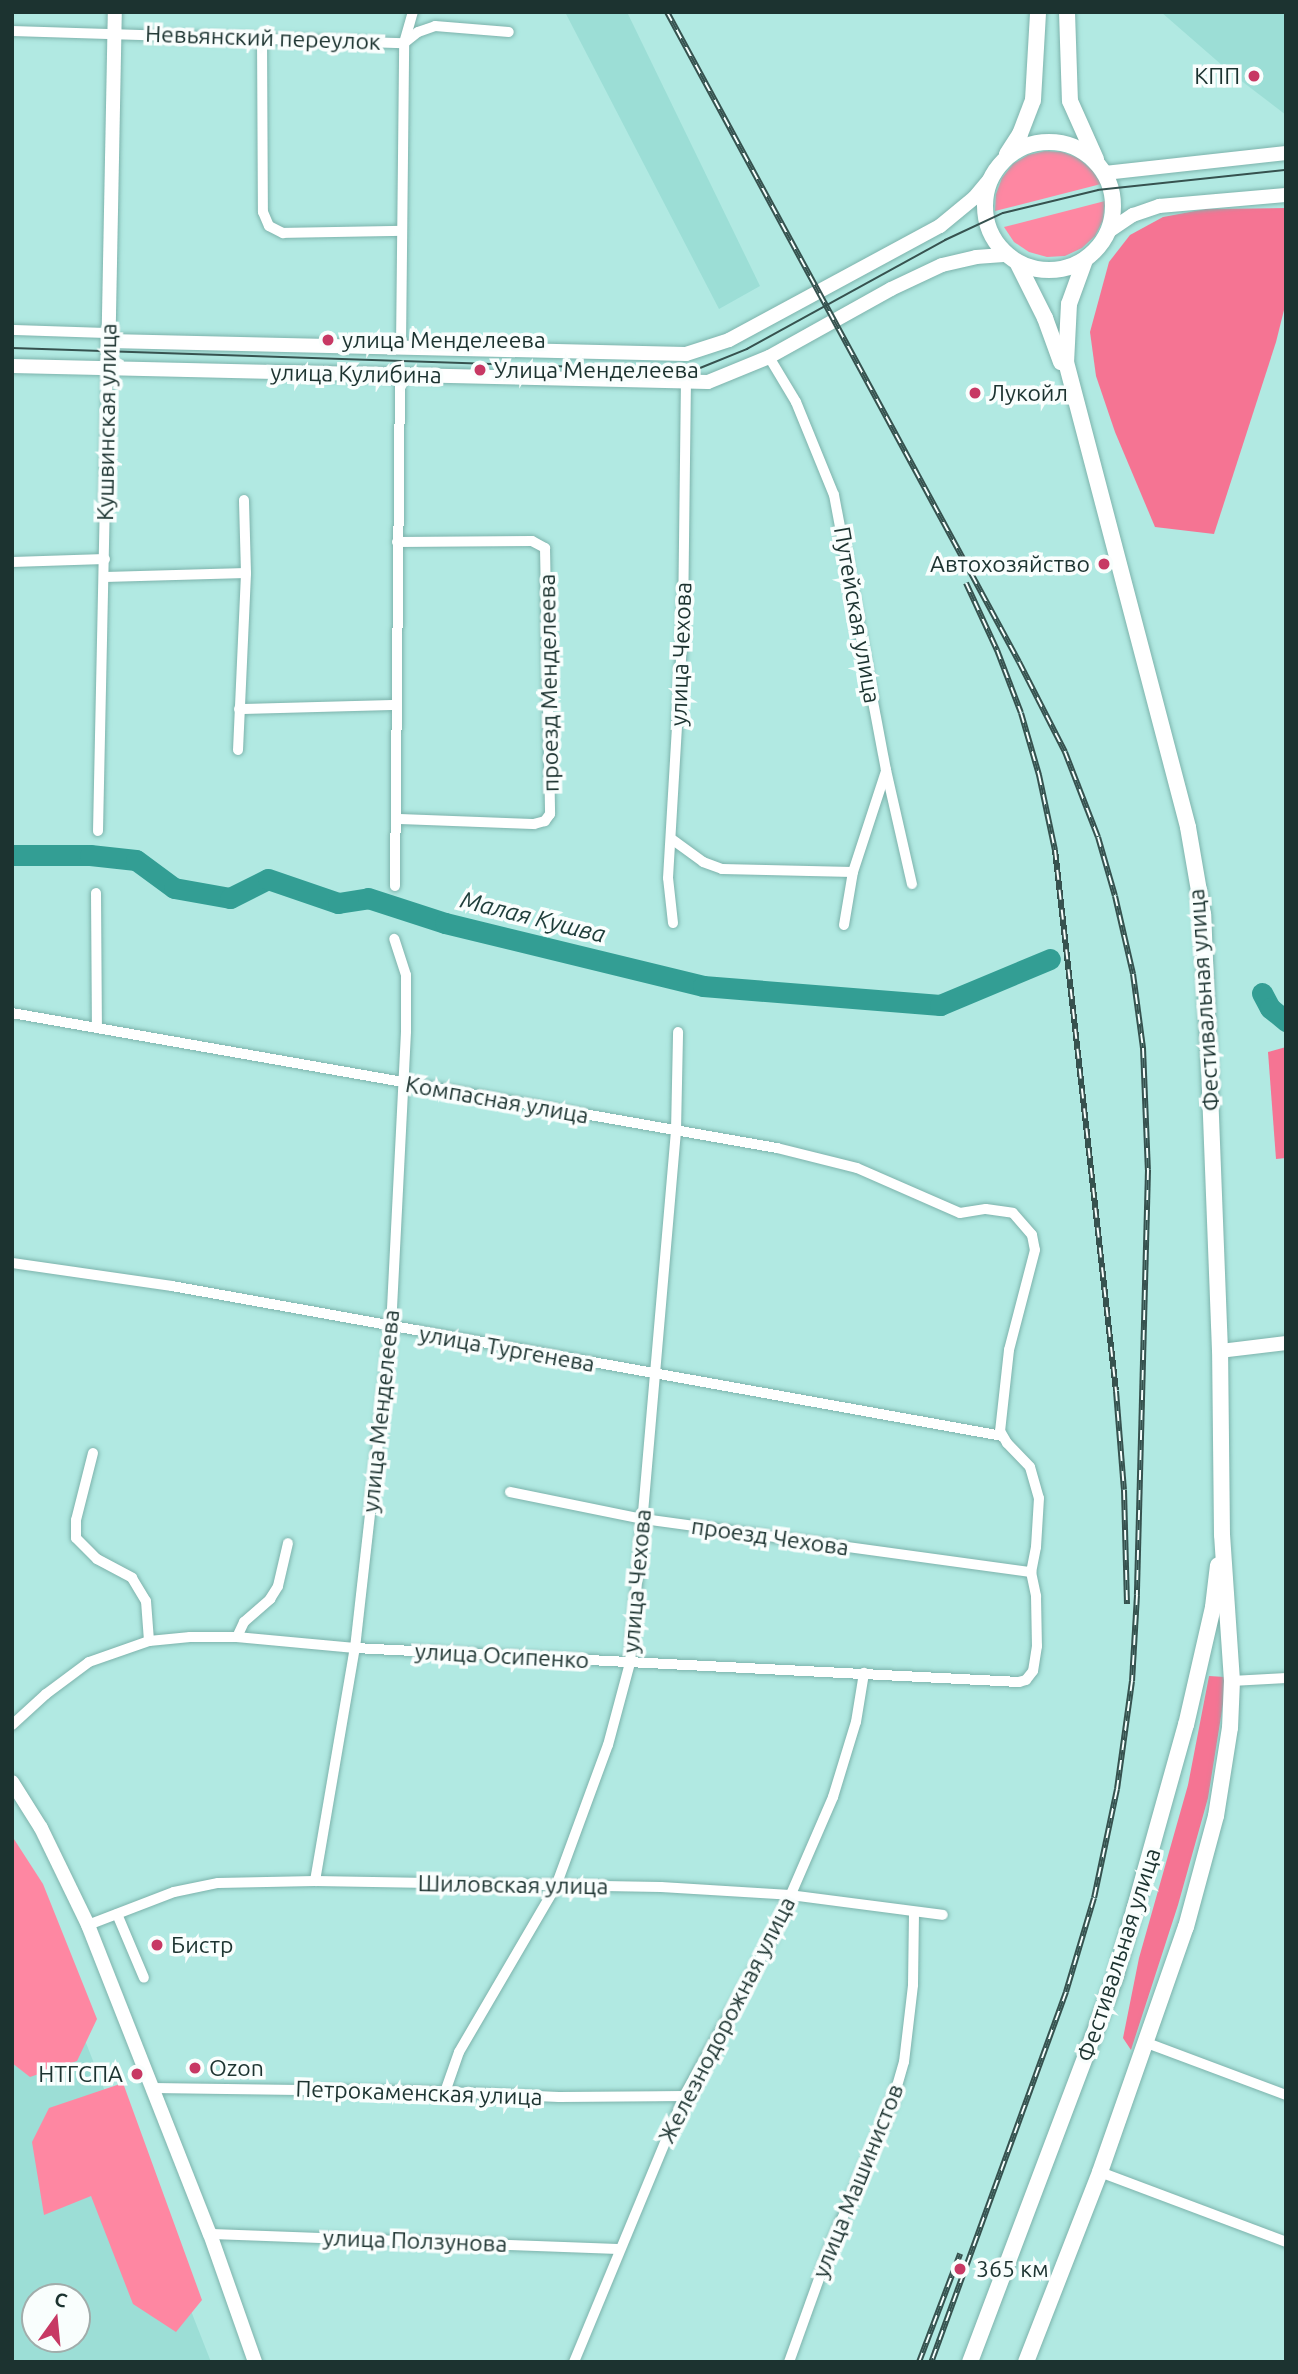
<!DOCTYPE html>
<meta charset="utf-8">
<style>
body{margin:0}
#map{position:relative;width:1298px;height:2374px;overflow:hidden;background:#b1e9e2;font-family:Ubuntu,sans-serif}
div>[style]{position:absolute}
[style*='--x']{left:calc(var(--x)*1px);top:calc(var(--y)*1px);width:calc(var(--w)*1px);rotate:calc(var(--a)*1deg)}
.built>*{inset:0;background:#9cded6}
.green>*{inset:0;background:#fe87a2}
.forest>*{inset:0;background:#f57493}
.river>*{height:21px;margin:-10.5px;padding:0 10.5px;transform-origin:10.5px;border-radius:10.5px;background:#339e94}
.roads{filter:drop-shadow(0 0 2px #7db3ac) drop-shadow(0 0 2px #7db3ac)}
.street>*{height:10px;margin:-5px;padding:0 5px;transform-origin:5px;border-radius:5px;background:#fff}
.secondary>*{height:14px;margin:-7px;padding:0 7px;transform-origin:7px;border-radius:7px;background:#fff}
.primary>*{height:16px;margin:-8px;padding:0 8px;transform-origin:8px;border-radius:8px;background:#fff}
.primary>.ring{margin:-8px;padding:0;box-sizing:content-box;background:none;border:16px solid #fff;border-radius:50%}
.tram>*{height:2px;margin:-1px;padding:0 1px;transform-origin:1px;border-radius:1px;background:#36524f}
.rail>*{height:6px;margin-top:-3px;transform-origin:0;background:repeating-linear-gradient(90deg,#f9fefd 0 10px,#36524f 0 20px);box-sizing:border-box;border-block:2px solid #36524f}
.dots>*{width:19px;height:19px;translate:-50% -50%;box-sizing:border-box;border:4px solid #f9fefd;border-radius:50%}
span{translate:-50% -50%;white-space:nowrap;text-align:center;line-height:1.15;-webkit-text-stroke:7px #f9fefd;paint-order:stroke}
.street-label{font-size:23px;color:#1c3330}
.poi-label{font-size:23px;color:#1c3330}
.right{translate:-100% -50%;text-align:right}
.left{translate:0 -50%;text-align:left}
.water-label{font-size:24px;color:#203f3c;font-style:italic}
.frame{position:absolute;inset:0;border:14px solid #1c3330;pointer-events:none}
.north{position:absolute;left:21px;top:2283px;width:70px;height:70px;box-sizing:border-box;background:#f9fefd;border:2px solid #a1adab;border-radius:50%;rotate:15deg;font-size:19px;font-weight:700;line-height:28px;text-align:center;color:#1c3330}
.north::after{content:'';display:block;margin:auto;width:24px;height:32px;background:#c73964;clip-path:polygon(50% 0,100% 100%,50% 72%,0 100%)}
</style>
<div id="map">
<div class="built">
<i style="clip-path:polygon(565px 12px,627px 12px,760px 286px,719px 309px)"></i>
<i style="clip-path:polygon(1161px 12px,1286px 12px,1286px 115px,1231px 73px)"></i>
<i style="clip-path:polygon(evenodd,12px 1882px,39px 1923px,211px 2362px,12px 2362px,12px 1882px,35px 2297px,77px 2297px,77px 2339px,35px 2339px,35px 2297px)"></i>
</div>
<div class="green">
<i style="clip-path:polygon(1045px 151px,1062px 152px,1078px 158px,1092px 170px,1101px 184px,995px 211px,996px 194px,1002px 178px,1013px 164px,1028px 155px)"></i>
<i style="clip-path:polygon(1105px 201px,1103px 220px,1095px 236px,1082px 248px,1065px 256px,1047px 257px,1029px 252px,1014px 242px,1004px 227px)"></i>
<i style="clip-path:polygon(12px 1836px,43px 1884px,97px 2019px,77px 2061px,30px 2077px,12px 2063px)"></i>
<i style="clip-path:polygon(123px 2083px,202px 2300px,176px 2332px,133px 2304px,91px 2196px,44px 2215px,32px 2142px,49px 2108px)"></i>
</div>
<div class="forest">
<i style="clip-path:polygon(1286px 208px,1286px 302px,1276px 342px,1214px 534px,1155px 527px,1115px 432px,1096px 376px,1090px 332px,1109px 262px,1130px 235px,1163px 217px,1206px 209px)"></i>
<i style="clip-path:polygon(1286px 1047px,1286px 1158px,1276px 1159px,1268px 1052px)"></i>
<i style="clip-path:polygon(1209px 1676px,1225px 1677px,1223px 1704px,1208px 1798px,1178px 1905px,1131px 2050px,1123px 2038px,1139px 1958px,1188px 1785px)"></i>
</div>
<div class="river">
<i style="--x:12;--y:855;--w:78;--a:0"></i>
<i style="--x:90;--y:855;--w:46;--a:6.2"></i>
<i style="--x:136;--y:860;--w:47;--a:36.4"></i>
<i style="--x:174;--y:888;--w:57;--a:10.1"></i>
<i style="--x:230;--y:898;--w:42;--a:-26.6"></i>
<i style="--x:268;--y:879;--w:74;--a:18.9"></i>
<i style="--x:338;--y:903;--w:30;--a:-9"></i>
<i style="--x:368;--y:898;--w:81;--a:18"></i>
<i style="--x:445;--y:923;--w:266;--a:13.7"></i>
<i style="--x:703;--y:986;--w:238;--a:4.6"></i>
<i style="--x:940;--y:1005;--w:119;--a:-22.7"></i>
<i style="--x:1262;--y:993;--w:17;--a:62"></i>
<i style="--x:1270;--y:1008;--w:21;--a:39"></i>
</div>
<div class="roads">
<div class="street">
<i style="--x:12;--y:31;--w:392;--a:1.8"></i>
<i style="--x:404;--y:43;--w:18;--a:-38"></i>
<i style="--x:418;--y:32;--w:18;--a:-19"></i>
<i style="--x:435;--y:26;--w:74;--a:4.6"></i>
<i style="--x:262;--y:37;--w:175;--a:89.7"></i>
<i style="--x:263;--y:212;--w:15;--a:67"></i>
<i style="--x:269;--y:226;--w:16;--a:27"></i>
<i style="--x:283;--y:233;--w:118;--a:-1"></i>
<i style="--x:12;--y:330;--w:97;--a:1.8"></i>
<i style="--x:401;--y:347;--w:304;--a:-89.4"></i>
<i style="--x:404;--y:43;--w:32;--a:-74"></i>
<i style="--x:769;--y:357;--w:52;--a:59"></i>
<i style="--x:796;--y:402;--w:100;--a:67.8"></i>
<i style="--x:834;--y:495;--w:280;--a:79.3"></i>
<i style="--x:886;--y:770;--w:117;--a:77.2"></i>
<i style="--x:397;--y:542;--w:135;--a:-0.4"></i>
<i style="--x:532;--y:541;--w:15;--a:28"></i>
<i style="--x:545;--y:548;--w:266;--a:88.9"></i>
<i style="--x:550;--y:814;--w:9;--a:126"></i>
<i style="--x:545;--y:821;--w:11;--a:165"></i>
<i style="--x:534;--y:824;--w:136;--a:-177.9"></i>
<i style="--x:12;--y:562;--w:93;--a:-1.8"></i>
<i style="--x:105;--y:577;--w:141;--a:-1.6"></i>
<i style="--x:239;--y:709;--w:157;--a:-1.5"></i>
<i style="--x:238;--y:750;--w:177;--a:-87.4"></i>
<i style="--x:246;--y:573;--w:73;--a:-91.6"></i>
<i style="--x:98;--y:831;--w:464;--a:-88.8"></i>
<i style="--x:673;--y:840;--w:37;--a:36"></i>
<i style="--x:703;--y:862;--w:20;--a:20"></i>
<i style="--x:722;--y:869;--w:131;--a:1.3"></i>
<i style="--x:853;--y:872;--w:106;--a:-71.9"></i>
<i style="--x:395;--y:886;--w:512;--a:-89.44"></i>
<i style="--x:96;--y:893;--w:134;--a:89.6"></i>
<i style="--x:673;--y:923;--w:45;--a:-96.3"></i>
<i style="--x:668;--y:878;--w:254;--a:-86.6"></i>
<i style="--x:683;--y:624;--w:240;--a:-89.3"></i>
<i style="--x:844;--y:925;--w:54;--a:-80.4"></i>
<i style="--x:12;--y:1013;--w:777;--a:10.01"></i>
<i style="--x:777;--y:1148;--w:82;--a:14"></i>
<i style="--x:857;--y:1168;--w:112;--a:23.6"></i>
<i style="--x:960;--y:1213;--w:26;--a:-9"></i>
<i style="--x:986;--y:1209;--w:27;--a:8"></i>
<i style="--x:1013;--y:1213;--w:29;--a:49"></i>
<i style="--x:1032;--y:1235;--w:15;--a:79"></i>
<i style="--x:1035;--y:1250;--w:103;--a:104.6"></i>
<i style="--x:1009;--y:1350;--w:81;--a:96.3"></i>
<i style="--x:1000;--y:1431;--w:14;--a:60"></i>
<i style="--x:1007;--y:1443;--w:33;--a:46"></i>
<i style="--x:1030;--y:1467;--w:32;--a:74"></i>
<i style="--x:1039;--y:1498;--w:49;--a:93.5"></i>
<i style="--x:1036;--y:1547;--w:25;--a:101"></i>
<i style="--x:1031;--y:1572;--w:25;--a:78"></i>
<i style="--x:1036;--y:1596;--w:50;--a:88.9"></i>
<i style="--x:1037;--y:1646;--w:25;--a:99"></i>
<i style="--x:1033;--y:1671;--w:11;--a:128"></i>
<i style="--x:1026;--y:1680;--w:7;--a:164"></i>
<i style="--x:1019;--y:1682;--w:665;--a:-177.07"></i>
<i style="--x:355;--y:1648;--w:119;--a:-174.7"></i>
<i style="--x:237;--y:1637;--w:47;--a:180"></i>
<i style="--x:190;--y:1637;--w:41;--a:174.4"></i>
<i style="--x:149;--y:1641;--w:64;--a:160.7"></i>
<i style="--x:89;--y:1662;--w:54;--a:143.3"></i>
<i style="--x:46;--y:1694;--w:46;--a:137.6"></i>
<i style="--x:12;--y:1263;--w:162;--a:8.2"></i>
<i style="--x:172;--y:1286;--w:843;--a:10.24"></i>
<i style="--x:93;--y:1453;--w:69;--a:104.2"></i>
<i style="--x:76;--y:1520;--w:18;--a:90"></i>
<i style="--x:76;--y:1538;--w:30;--a:45"></i>
<i style="--x:97;--y:1559;--w:40;--a:28"></i>
<i style="--x:132;--y:1578;--w:27;--a:59"></i>
<i style="--x:146;--y:1601;--w:40;--a:85.7"></i>
<i style="--x:510;--y:1492;--w:136;--a:11.5"></i>
<i style="--x:643;--y:1519;--w:392;--a:7.8"></i>
<i style="--x:237;--y:1637;--w:17;--a:-65"></i>
<i style="--x:244;--y:1622;--w:35;--a:-41"></i>
<i style="--x:270;--y:1599;--w:15;--a:-58"></i>
<i style="--x:278;--y:1586;--w:44;--a:-76.9"></i>
<i style="--x:1232;--y:1681;--w:54;--a:-3.2"></i>
<i style="--x:315;--y:1881;--w:236;--a:-80.3"></i>
<i style="--x:355;--y:1648;--w:322;--a:-83.6"></i>
<i style="--x:391;--y:1328;--w:297;--a:-87.1"></i>
<i style="--x:406;--y:1031;--w:56;--a:-90"></i>
<i style="--x:406;--y:975;--w:38;--a:-108"></i>
<i style="--x:117;--y:1914;--w:69;--a:67.1"></i>
<i style="--x:88;--y:1925;--w:92;--a:-21"></i>
<i style="--x:174;--y:1892;--w:45;--a:-11.6"></i>
<i style="--x:218;--y:1883;--w:97;--a:-1.2"></i>
<i style="--x:315;--y:1881;--w:346;--a:1"></i>
<i style="--x:661;--y:1887;--w:129;--a:3.5"></i>
<i style="--x:790;--y:1895;--w:154;--a:7.4"></i>
<i style="--x:1147;--y:2043;--w:148;--a:20.5"></i>
<i style="--x:153;--y:2088;--w:292;--a:0.8"></i>
<i style="--x:445;--y:2092;--w:114;--a:2.5"></i>
<i style="--x:559;--y:2097;--w:125;--a:-0.5"></i>
<i style="--x:445;--y:2092;--w:42;--a:-70.7"></i>
<i style="--x:459;--y:2052;--w:192;--a:-59.7"></i>
<i style="--x:556;--y:1886;--w:150;--a:-69.8"></i>
<i style="--x:608;--y:1745;--w:85;--a:-75"></i>
<i style="--x:630;--y:1663;--w:534;--a:-85.06"></i>
<i style="--x:676;--y:1131;--w:99;--a:-88.8"></i>
<i style="--x:1100;--y:2172;--w:199;--a:20.6"></i>
<i style="--x:210;--y:2234;--w:410;--a:2.1"></i>
<i style="--x:574;--y:2362;--w:288;--a:-67.5"></i>
<i style="--x:684;--y:2096;--w:181;--a:-60.9"></i>
<i style="--x:772;--y:1938;--w:154;--a:-66.6"></i>
<i style="--x:833;--y:1797;--w:78;--a:-73"></i>
<i style="--x:856;--y:1722;--w:50;--a:-80.7"></i>
<i style="--x:789;--y:2362;--w:130;--a:-70.2"></i>
<i style="--x:833;--y:2240;--w:152;--a:-66.8"></i>
<i style="--x:893;--y:2100;--w:40;--a:-74"></i>
<i style="--x:904;--y:2062;--w:78;--a:-83.3"></i>
<i style="--x:913;--y:1985;--w:73;--a:-89.2"></i>
</div>
<div class="secondary">
<i style="--x:1105;--y:173;--w:182;--a:-6.3"></i>
<i style="--x:1109;--y:231;--w:29;--a:-34"></i>
<i style="--x:1133;--y:215;--w:28;--a:-19"></i>
<i style="--x:1159;--y:206;--w:127;--a:-5"></i>
<i style="--x:109;--y:341;--w:577;--a:1.29"></i>
<i style="--x:686;--y:354;--w:45;--a:-18"></i>
<i style="--x:729;--y:340;--w:240;--a:-28.4"></i>
<i style="--x:940;--y:226;--w:44;--a:-39.5"></i>
<i style="--x:974;--y:198;--w:25;--a:-50"></i>
<i style="--x:12;--y:366;--w:696;--a:1.32"></i>
<i style="--x:708;--y:382;--w:66;--a:-22.3"></i>
<i style="--x:769;--y:357;--w:140;--a:-29.1"></i>
<i style="--x:891;--y:289;--w:56;--a:-25.2"></i>
<i style="--x:942;--y:265;--w:35;--a:-13"></i>
<i style="--x:976;--y:257;--w:31;--a:-4"></i>
<i style="--x:108;--y:367;--w:355;--a:-88.9"></i>
<i style="--x:1220;--y:1351;--w:66;--a:-6.9"></i>
<i style="--x:12;--y:1782;--w:54;--a:57.8"></i>
<i style="--x:41;--y:1828;--w:108;--a:64.1"></i>
<i style="--x:88;--y:1925;--w:332;--a:68.5"></i>
<i style="--x:210;--y:2234;--w:136;--a:70.6"></i>
</div>
<div class="primary">
<i style="--x:1067;--y:12;--w:89;--a:88.1"></i>
<i style="--x:1070;--y:101;--w:64;--a:65.9"></i>
<i class="ring" style="left:985px;top:142px;width:112px;height:112px"></i>
<i style="--x:1007;--y:154;--w:24;--a:-57"></i>
<i style="--x:1020;--y:134;--w:36;--a:-69"></i>
<i style="--x:1033;--y:100;--w:88;--a:-86.7"></i>
<i style="--x:1017;--y:262;--w:63;--a:63.4"></i>
<i style="--x:1045;--y:318;--w:47;--a:70"></i>
<i style="--x:970;--y:2362;--w:414;--a:-69.3"></i>
<i style="--x:1116;--y:1975;--w:260;--a:-74.4"></i>
<i style="--x:1186;--y:1725;--w:121;--a:-77.1"></i>
<i style="--x:1213;--y:1607;--w:42;--a:-83.2"></i>
<i style="--x:1026;--y:2362;--w:204;--a:-68.7"></i>
<i style="--x:1100;--y:2172;--w:260;--a:-70.7"></i>
<i style="--x:1186;--y:1927;--w:115;--a:-74.9"></i>
<i style="--x:1216;--y:1816;--w:89;--a:-81"></i>
<i style="--x:1230;--y:1728;--w:47;--a:-87.6"></i>
<i style="--x:1232;--y:1681;--w:146;--a:-93.9"></i>
<i style="--x:1222;--y:1535;--w:184;--a:-90.6"></i>
<i style="--x:1220;--y:1351;--w:437;--a:-92.2"></i>
<i style="--x:1203;--y:914;--w:88;--a:-99.8"></i>
<i style="--x:1188;--y:827;--w:480;--a:-104.7"></i>
<i style="--x:1066;--y:363;--w:59;--a:-87.1"></i>
<i style="--x:1069;--y:304;--w:47;--a:-70"></i>
</div>
</div>
<div class="tram">
<i style="--x:12;--y:348;--w:660;--a:1.91"></i>
<i style="--x:672;--y:370;--w:28;--a:-4"></i>
<i style="--x:700;--y:368;--w:51;--a:-22"></i>
<i style="--x:747;--y:349;--w:226;--a:-28.8"></i>
<i style="--x:945;--y:240;--w:64;--a:-25"></i>
<i style="--x:1003;--y:213;--w:98;--a:-13.6"></i>
<i style="--x:1098;--y:190;--w:189;--a:-6.1"></i>
</div>
<div class="rail">
<i style="--x:667;--y:12;--w:739;--a:61.56"></i>
<i style="--x:1019;--y:662;--w:101;--a:62.9"></i>
<i style="--x:1065;--y:752;--w:91;--a:68.8"></i>
<i style="--x:1098;--y:837;--w:61;--a:73.9"></i>
<i style="--x:1115;--y:896;--w:80;--a:77"></i>
<i style="--x:1133;--y:974;--w:75;--a:82.3"></i>
<i style="--x:1143;--y:1048;--w:122;--a:87.7"></i>
<i style="--x:1148;--y:1170;--w:425;--a:91.5"></i>
<i style="--x:1137;--y:1595;--w:86;--a:93.3"></i>
<i style="--x:1132;--y:1681;--w:109;--a:97.9"></i>
<i style="--x:1117;--y:1789;--w:111;--a:101.9"></i>
<i style="--x:1094;--y:1898;--w:98;--a:106.6"></i>
<i style="--x:1066;--y:1992;--w:394;--a:110"></i>
<i style="--x:966;--y:583;--w:74;--a:65.2"></i>
<i style="--x:997;--y:650;--w:67;--a:69.1"></i>
<i style="--x:1021;--y:713;--w:65;--a:73.8"></i>
<i style="--x:1039;--y:775;--w:77;--a:78"></i>
<i style="--x:1055;--y:850;--w:544;--a:83.57"></i>
<i style="--x:1116;--y:1391;--w:99;--a:85.4"></i>
<i style="--x:1124;--y:1490;--w:114;--a:88.5"></i>
<i style="--x:919;--y:2362;--w:116;--a:-69.2"></i>
</div>
<div class="dots">
<i style="left:1254px;top:76px;background:#c73964"></i>
<i style="left:328px;top:340px;background:#c73964"></i>
<i style="left:480px;top:370px;background:#c73964"></i>
<i style="left:975px;top:393px;background:#c73964"></i>
<i style="left:1104px;top:564px;background:#c73964"></i>
<i style="left:157px;top:1945px;background:#c73964"></i>
<i style="left:195px;top:2068px;background:#c73964"></i>
<i style="left:137px;top:2074px;background:#c73964"></i>
<i style="left:960px;top:2269px;background:#c73964"></i>
</div>
<div class="street-label">
<span style="left:263px;top:38px;rotate:2deg">Невьянский переулок</span>
<span style="left:356px;top:374px;rotate:1deg">улица Кулибина</span>
<span style="left:107px;top:422px;rotate:-89deg">Кушвинская улица</span>
<span style="left:857px;top:615px;rotate:80deg">Путейская улица</span>
<span style="left:681px;top:654px;rotate:-88deg">улица Чехова</span>
<span style="left:549px;top:683px;rotate:-91deg">проезд Менделеева</span>
<span style="left:1204px;top:1000px;rotate:-94deg">Фестивальная улица</span>
<span style="left:497px;top:1100px;rotate:10deg">Компасная улица</span>
<span style="left:507px;top:1349px;rotate:10deg">улица Тургенева</span>
<span style="left:381px;top:1411px;rotate:-84deg">улица Менделеева</span>
<span style="left:770px;top:1537px;rotate:8deg">проезд Чехова</span>
<span style="left:637px;top:1581px;rotate:-85deg">улица Чехова</span>
<span style="left:502px;top:1656px;rotate:3deg">улица Осипенко</span>
<span style="left:513px;top:1885px;rotate:1deg">Шиловская улица</span>
<span style="left:1119px;top:1955px;rotate:-72deg">Фестивальная улица</span>
<span style="left:727px;top:2020px;rotate:-63deg">Железнодорожная улица</span>
<span style="left:419px;top:2093px;rotate:2deg">Петрокаменская улица</span>
<span style="left:858px;top:2181px;rotate:-68deg">улица Машинистов</span>
<span style="left:415px;top:2241px;rotate:2deg">улица Ползунова</span>
</div>
<div class="poi-label">
<span class="right" style="left:1240px;top:76px">КПП</span>
<span class="left" style="left:342px;top:340px">улица Менделеева</span>
<span class="left" style="left:494px;top:370px">Улица Менделеева</span>
<span class="left" style="left:989px;top:393px">Лукойл</span>
<span class="right" style="left:1090px;top:564px">Автохозяйство</span>
<span class="left" style="left:171px;top:1945px">Бистр</span>
<span class="left" style="left:209px;top:2068px">Ozon</span>
<span class="right" style="left:123px;top:2074px">НТГСПА</span>
<span class="left" style="left:976px;top:2269px">365 км</span>
</div>
<div class="water-label">
<span style="left:533px;top:917px;rotate:14deg">Малая Кушва</span>
</div>
<div class="frame"></div>
<div class="north">С</div>
</div>
